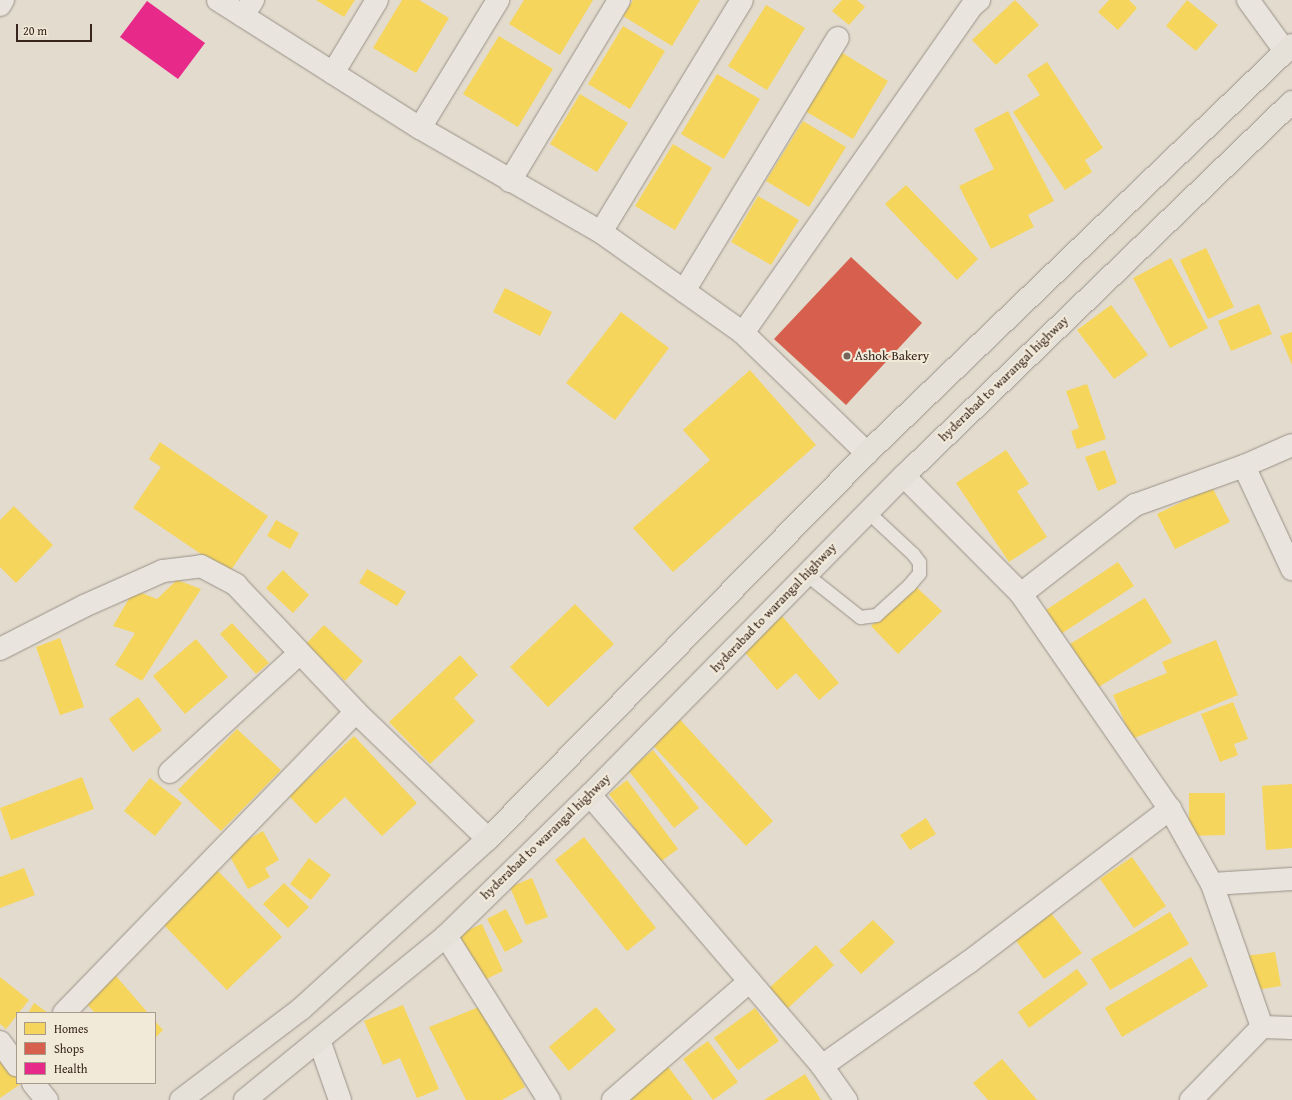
<!DOCTYPE html>
<style>
body{margin:0}
#map{position:relative;width:1292px;height:1100px;overflow:hidden;background:#e3dbcd;font-family:"Gentium Book Plus",serif}
div>[style]{position:absolute}
[style*='--x']{left:calc(var(--x)*1px);top:calc(var(--y)*1px);width:calc(var(--w)*1px);rotate:calc(var(--a)*1deg)}
.homes>*{inset:0;background:#f6d55c}
.shops>*{inset:0;background:#d6604d}
.health>*{inset:0;background:#e7298a}
.roads{filter:drop-shadow(0 0 1px #989189) drop-shadow(0 0 1px #989189)}
.service>*{height:13px;margin:-6.5px;padding:0 6.5px;transform-origin:6.5px;border-radius:6.5px;background:#e9e5de}
.minor>*{height:22px;margin:-11px;padding:0 11px;transform-origin:11px;border-radius:11px;background:#e9e5de}
.primary>*{height:22px;margin:-11px;padding:0 11px;transform-origin:11px;border-radius:11px;background:#e5e1d9}
.dots>*{width:11px;height:11px;translate:-50% -50%;box-sizing:border-box;border:2px solid #f2ead9;border-radius:50%}
span{translate:-50% -50%;white-space:nowrap;text-align:center;line-height:1.15;-webkit-text-stroke:4px #f2ead9;paint-order:stroke}
.poi-label{font-size:13px;color:#38251d}
.left{translate:0 -50%;text-align:left}
.street-label{font-size:13px;color:#38251d}
.legend{position:absolute;left:16px;top:1012px;width:140px;height:72px;box-sizing:border-box;background:#f2ead9;border:1px solid #a89b8e;margin:0;padding:5px 7px;list-style:none;font-size:12px;color:#38251d}
.legend li{display:flex;align-items:center;gap:8px;height:20px}
.legend b{width:20px;border:1px solid #a89b8e}
.scale{position:absolute;left:16px;top:24px;width:76px;height:18px;box-sizing:border-box;border:2px solid #38251d;border-top:0;padding-left:5px;font-size:12px;line-height:14px;white-space:nowrap;color:#38251d;-webkit-text-stroke:3px #f2ead9;paint-order:stroke}
</style>
<div id="map">
<div class="homes">
<i style="clip-path:polygon(316px 0,355px 0,344px 17px)"></i>
<i style="clip-path:polygon(402px 0,419px 0,449px 18px,416px 73px,373px 48px)"></i>
<i style="clip-path:polygon(524px 0,593px 0,560px 55px,509px 24px)"></i>
<i style="clip-path:polygon(633px 0,700px 0,672px 46px,623px 16px)"></i>
<i style="clip-path:polygon(842px 0,857px 0,865px 7px,849px 25px,832px 11px)"></i>
<i style="clip-path:polygon(1015px 0,1039px 25px,996px 65px,972px 40px)"></i>
<i style="clip-path:polygon(1109px 0,1129px 0,1137px 8px,1118px 30px,1098px 12px)"></i>
<i style="clip-path:polygon(1187px 0,1218px 25px,1196px 51px,1166px 26px)"></i>
<i style="clip-path:polygon(766px 5px,805px 28px,767px 90px,728px 66px)"></i>
<i style="clip-path:polygon(623px 26px,665px 51px,630px 109px,588px 84px)"></i>
<i style="clip-path:polygon(499px 36px,553px 69px,518px 127px,463px 94px)"></i>
<i style="clip-path:polygon(841px 52px,888px 81px,853px 139px,805px 111px)"></i>
<i style="clip-path:polygon(1047px 62px,1103px 148px,1085px 160px,1092px 172px,1065px 190px,1013px 112px,1040px 95px,1027px 75px)"></i>
<i style="clip-path:polygon(717px 74px,760px 99px,724px 159px,681px 134px)"></i>
<i style="clip-path:polygon(580px 94px,628px 123px,597px 172px,550px 144px)"></i>
<i style="clip-path:polygon(1008px 111px,1054px 201px,1028px 215px,1034px 227px,991px 249px,959px 186px,994px 169px,974px 129px)"></i>
<i style="clip-path:polygon(803px 121px,846px 147px,809px 207px,766px 181px)"></i>
<i style="clip-path:polygon(673px 144px,712px 168px,675px 230px,635px 206px)"></i>
<i style="clip-path:polygon(906px 185px,978px 259px,957px 280px,885px 204px)"></i>
<i style="clip-path:polygon(758px 196px,799px 220px,771px 265px,731px 242px)"></i>
<i style="clip-path:polygon(1206px 248px,1234px 307px,1208px 319px,1180px 260px)"></i>
<i style="clip-path:polygon(1171px 258px,1208px 328px,1170px 348px,1133px 278px)"></i>
<i style="clip-path:polygon(505px 288px,552px 312px,540px 336px,493px 312px)"></i>
<i style="clip-path:polygon(1259px 304px,1272px 334px,1231px 351px,1218px 321px)"></i>
<i style="clip-path:polygon(1111px 305px,1148px 355px,1114px 379px,1077px 330px)"></i>
<i style="clip-path:polygon(621px 312px,669px 348px,615px 420px,566px 383px)"></i>
<i style="clip-path:polygon(1292px 332px,1292px 365px,1280px 336px)"></i>
<i style="clip-path:polygon(750px 370px,816px 445px,673px 572px,633px 528px,710px 460px,683px 430px)"></i>
<i style="clip-path:polygon(1087px 384px,1106px 439px,1077px 449px,1071px 431px,1079px 428px,1066px 391px)"></i>
<i style="clip-path:polygon(160px 442px,268px 516px,229px 573px,133px 508px,161px 467px,149px 459px)"></i>
<i style="clip-path:polygon(1006px 450px,1029px 484px,1017px 491px,1047px 537px,1009px 562px,956px 483px)"></i>
<i style="clip-path:polygon(1105px 450px,1117px 483px,1098px 491px,1085px 457px)"></i>
<i style="clip-path:polygon(1212px 487px,1230px 522px,1175px 549px,1157px 514px)"></i>
<i style="clip-path:polygon(14px 506px,53px 545px,16px 583px,0 567px,0 520px)"></i>
<i style="clip-path:polygon(276px 520px,299px 533px,290px 549px,267px 536px)"></i>
<i style="clip-path:polygon(1118px 562px,1134px 586px,1061px 634px,1046px 610px)"></i>
<i style="clip-path:polygon(367px 569px,406px 592px,397px 606px,359px 583px)"></i>
<i style="clip-path:polygon(283px 570px,309px 595px,293px 613px,266px 588px)"></i>
<i style="clip-path:polygon(177px 580px,201px 589px,142px 681px,115px 665px,135px 633px,113px 626px,134px 590px,157px 599px)"></i>
<i style="clip-path:polygon(914px 585px,942px 611px,898px 654px,871px 626px)"></i>
<i style="clip-path:polygon(1145px 598px,1172px 642px,1097px 688px,1070px 644px)"></i>
<i style="clip-path:polygon(575px 604px,614px 644px,548px 707px,510px 667px)"></i>
<i style="clip-path:polygon(782px 616px,839px 683px,819px 700px,796px 673px,777px 690px,743px 650px)"></i>
<i style="clip-path:polygon(232px 623px,269px 663px,256px 674px,220px 634px)"></i>
<i style="clip-path:polygon(324px 625px,363px 661px,345px 681px,306px 644px)"></i>
<i style="clip-path:polygon(60px 638px,84px 707px,60px 715px,36px 647px)"></i>
<i style="clip-path:polygon(196px 639px,228px 677px,185px 714px,153px 676px)"></i>
<i style="clip-path:polygon(1216px 640px,1238px 695px,1132px 739px,1113px 695px,1167px 673px,1162px 662px)"></i>
<i style="clip-path:polygon(460px 655px,478px 675px,454px 698px,475px 721px,430px 764px,389px 722px)"></i>
<i style="clip-path:polygon(138px 697px,162px 730px,133px 752px,109px 719px)"></i>
<i style="clip-path:polygon(1233px 702px,1248px 739px,1234px 744px,1238px 755px,1220px 762px,1201px 714px)"></i>
<i style="clip-path:polygon(675px 714px,773px 821px,746px 846px,648px 740px)"></i>
<i style="clip-path:polygon(237px 729px,281px 770px,221px 831px,178px 790px)"></i>
<i style="clip-path:polygon(354px 736px,417px 803px,382px 836px,345px 797px,316px 824px,289px 796px)"></i>
<i style="clip-path:polygon(653px 750px,699px 808px,674px 828px,628px 770px)"></i>
<i style="clip-path:polygon(82px 777px,94px 809px,11px 840px,0 808px)"></i>
<i style="clip-path:polygon(150px 778px,182px 803px,155px 836px,124px 811px)"></i>
<i style="clip-path:polygon(627px 780px,678px 849px,660px 862px,609px 794px)"></i>
<i style="clip-path:polygon(1292px 784px,1292px 848px,1266px 850px,1262px 786px)"></i>
<i style="clip-path:polygon(1189px 793px,1225px 793px,1225px 835px,1189px 836px)"></i>
<i style="clip-path:polygon(926px 818px,936px 834px,910px 850px,900px 835px)"></i>
<i style="clip-path:polygon(263px 831px,279px 860px,265px 868px,270px 877px,248px 889px,227px 851px)"></i>
<i style="clip-path:polygon(584px 837px,656px 928px,627px 951px,555px 860px)"></i>
<i style="clip-path:polygon(1132px 857px,1166px 906px,1134px 928px,1100px 879px)"></i>
<i style="clip-path:polygon(309px 858px,331px 875px,311px 900px,290px 884px)"></i>
<i style="clip-path:polygon(24px 868px,35px 895px,0 908px,0 877px)"></i>
<i style="clip-path:polygon(215px 868px,282px 937px,227px 990px,160px 921px)"></i>
<i style="clip-path:polygon(532px 878px,548px 917px,526px 925px,510px 887px)"></i>
<i style="clip-path:polygon(284px 883px,309px 907px,288px 928px,263px 904px)"></i>
<i style="clip-path:polygon(506px 909px,523px 942px,505px 952px,487px 919px)"></i>
<i style="clip-path:polygon(1170px 912px,1189px 944px,1110px 990px,1091px 959px)"></i>
<i style="clip-path:polygon(1051px 913px,1082px 953px,1044px 979px,1014px 938px)"></i>
<i style="clip-path:polygon(873px 920px,895px 942px,861px 974px,839px 951px)"></i>
<i style="clip-path:polygon(482px 924px,503px 971px,480px 982px,459px 934px)"></i>
<i style="clip-path:polygon(816px 945px,834px 965px,786px 1010px,767px 990px)"></i>
<i style="clip-path:polygon(1275px 952px,1281px 986px,1250px 991px,1245px 956px)"></i>
<i style="clip-path:polygon(1191px 957px,1208px 986px,1122px 1037px,1105px 1008px)"></i>
<i style="clip-path:polygon(1077px 969px,1088px 984px,1029px 1028px,1018px 1012px)"></i>
<i style="clip-path:polygon(116px 976px,148px 1013px,95px 1013px,85px 1002px)"></i>
<i style="clip-path:polygon(0 977px,29px 1000px,6px 1029px,0 1024px)"></i>
<i style="clip-path:polygon(34px 1003px,48px 1013px,28px 1013px)"></i>
<i style="clip-path:polygon(403px 1005px,439px 1089px,417px 1098px,400px 1058px,383px 1065px,364px 1021px)"></i>
<i style="clip-path:polygon(484px 1005px,525px 1087px,502px 1100px,466px 1100px,429px 1027px)"></i>
<i style="clip-path:polygon(596px 1007px,616px 1030px,569px 1071px,549px 1047px)"></i>
<i style="clip-path:polygon(755px 1008px,779px 1041px,738px 1070px,714px 1038px)"></i>
<i style="clip-path:polygon(155px 1021px,163px 1030px,155px 1038px)"></i>
<i style="clip-path:polygon(708px 1041px,738px 1082px,713px 1100px,683px 1059px)"></i>
<i style="clip-path:polygon(0 1048px,17px 1072px,17px 1083px,22px 1083px,0 1098px)"></i>
<i style="clip-path:polygon(1002px 1059px,1037px 1100px,988px 1100px,973px 1083px)"></i>
<i style="clip-path:polygon(666px 1064px,693px 1100px,631px 1100px,626px 1094px)"></i>
<i style="clip-path:polygon(805px 1074px,821px 1100px,764px 1100px)"></i>
</div>
<div class="shops">
<i style="clip-path:polygon(851px 257px,922px 323px,846px 405px,774px 339px)"></i>
</div>
<div class="health">
<i style="clip-path:polygon(147px 1px,205px 43px,178px 79px,120px 37px)"></i>
</div>
<div class="roads">
<div class="service">
<i style="--x:807;--y:575;--w:68;--a:38.4"></i>
<i style="--x:860;--y:617;--w:16;--a:-7"></i>
<i style="--x:876;--y:615;--w:45;--a:-42.3"></i>
<i style="--x:909;--y:585;--w:16;--a:-50"></i>
<i style="--x:919;--y:573;--w:11;--a:-90"></i>
<i style="--x:919;--y:562;--w:10;--a:-127"></i>
<i style="--x:913;--y:554;--w:62;--a:-137"></i>
</div>
<div class="minor">
<i style="--x:218;--y:0;--w:239;--a:32.4"></i>
<i style="--x:420;--y:128;--w:209;--a:29.9"></i>
<i style="--x:601;--y:232;--w:174;--a:35.4"></i>
<i style="--x:743;--y:333;--w:173;--a:44.1"></i>
<i style="--x:1248;--y:0;--w:63;--a:54"></i>
<i style="--x:0;--y:5;--w:6;--a:-59"></i>
<i style="--x:243;--y:16;--w:19;--a:-58"></i>
<i style="--x:333;--y:73;--w:85;--a:-58.9"></i>
<i style="--x:420;--y:128;--w:150;--a:-58.6"></i>
<i style="--x:510;--y:181;--w:211;--a:-58.9"></i>
<i style="--x:601;--y:232;--w:271;--a:-58.7"></i>
<i style="--x:684;--y:291;--w:296;--a:-58.7"></i>
<i style="--x:743;--y:333;--w:401;--a:-55"></i>
<i style="--x:973;--y:5;--w:8;--a:-40"></i>
<i style="--x:1244;--y:466;--w:114;--a:65"></i>
<i style="--x:904;--y:476;--w:166;--a:45.2"></i>
<i style="--x:1021;--y:594;--w:262;--a:55.3"></i>
<i style="--x:1170;--y:809;--w:86;--a:60.8"></i>
<i style="--x:1212;--y:884;--w:151;--a:70.7"></i>
<i style="--x:1262;--y:1027;--w:102;--a:134.2"></i>
<i style="--x:1021;--y:594;--w:145;--a:-38"></i>
<i style="--x:1135;--y:505;--w:116;--a:-19.7"></i>
<i style="--x:1244;--y:466;--w:52;--a:-23.6"></i>
<i style="--x:0;--y:649;--w:94;--a:-27.1"></i>
<i style="--x:84;--y:606;--w:86;--a:-23.9"></i>
<i style="--x:163;--y:571;--w:38;--a:-7"></i>
<i style="--x:201;--y:566;--w:40;--a:28"></i>
<i style="--x:236;--y:585;--w:175;--a:46.6"></i>
<i style="--x:356;--y:712;--w:183;--a:43.9"></i>
<i style="--x:170;--y:772;--w:176;--a:-42.5"></i>
<i style="--x:590;--y:795;--w:357;--a:49.4"></i>
<i style="--x:822;--y:1066;--w:180;--a:-35.3"></i>
<i style="--x:969;--y:962;--w:253;--a:-37.3"></i>
<i style="--x:1212;--y:884;--w:80;--a:-3.6"></i>
<i style="--x:446;--y:936;--w:194;--a:57.9"></i>
<i style="--x:64;--y:1013;--w:419;--a:-45.9"></i>
<i style="--x:1262;--y:1027;--w:30;--a:2"></i>
<i style="--x:319;--y:1040;--w:64;--a:70.7"></i>
<i style="--x:0;--y:1042;--w:29;--a:54"></i>
<i style="--x:822;--y:1066;--w:42;--a:54.8"></i>
<i style="--x:33;--y:1083;--w:22;--a:51"></i>
<i style="--x:613;--y:1100;--w:181;--a:-41"></i>
</div>
<div class="primary">
<i style="--x:181;--y:1100;--w:151;--a:-37.2"></i>
<i style="--x:301;--y:1009;--w:253;--a:-42.3"></i>
<i style="--x:488;--y:839;--w:541;--a:-45.52"></i>
<i style="--x:867;--y:453;--w:589;--a:-43.83"></i>
<i style="--x:245;--y:1100;--w:259;--a:-39.2"></i>
<i style="--x:446;--y:936;--w:202;--a:-44.4"></i>
<i style="--x:590;--y:795;--w:448;--a:-45.5"></i>
<i style="--x:904;--y:476;--w:539;--a:-43.95"></i>
</div>
</div>
<div class="dots">
<i style="left:847px;top:356px;background:#74655b"></i>
</div>
<div class="poi-label">
<span class="left" style="left:855px;top:356px">Ashok Bakery</span>
</div>
<div class="street-label">
<span style="left:1004px;top:379px;rotate:-44deg">hyderabad to warangal highway</span>
<span style="left:774px;top:608px;rotate:-46deg">hyderabad to warangal highway</span>
<span style="left:546px;top:837px;rotate:-44deg">hyderabad to warangal highway</span>
</div>
<ul class="legend">
<li><b style="height:11px;background:#f6d55c"></b>Homes</li>
<li><b style="height:11px;background:#d6604d"></b>Shops</li>
<li><b style="height:11px;background:#e7298a"></b>Health</li>
</ul>
<div class="scale">20 m</div>
</div>
